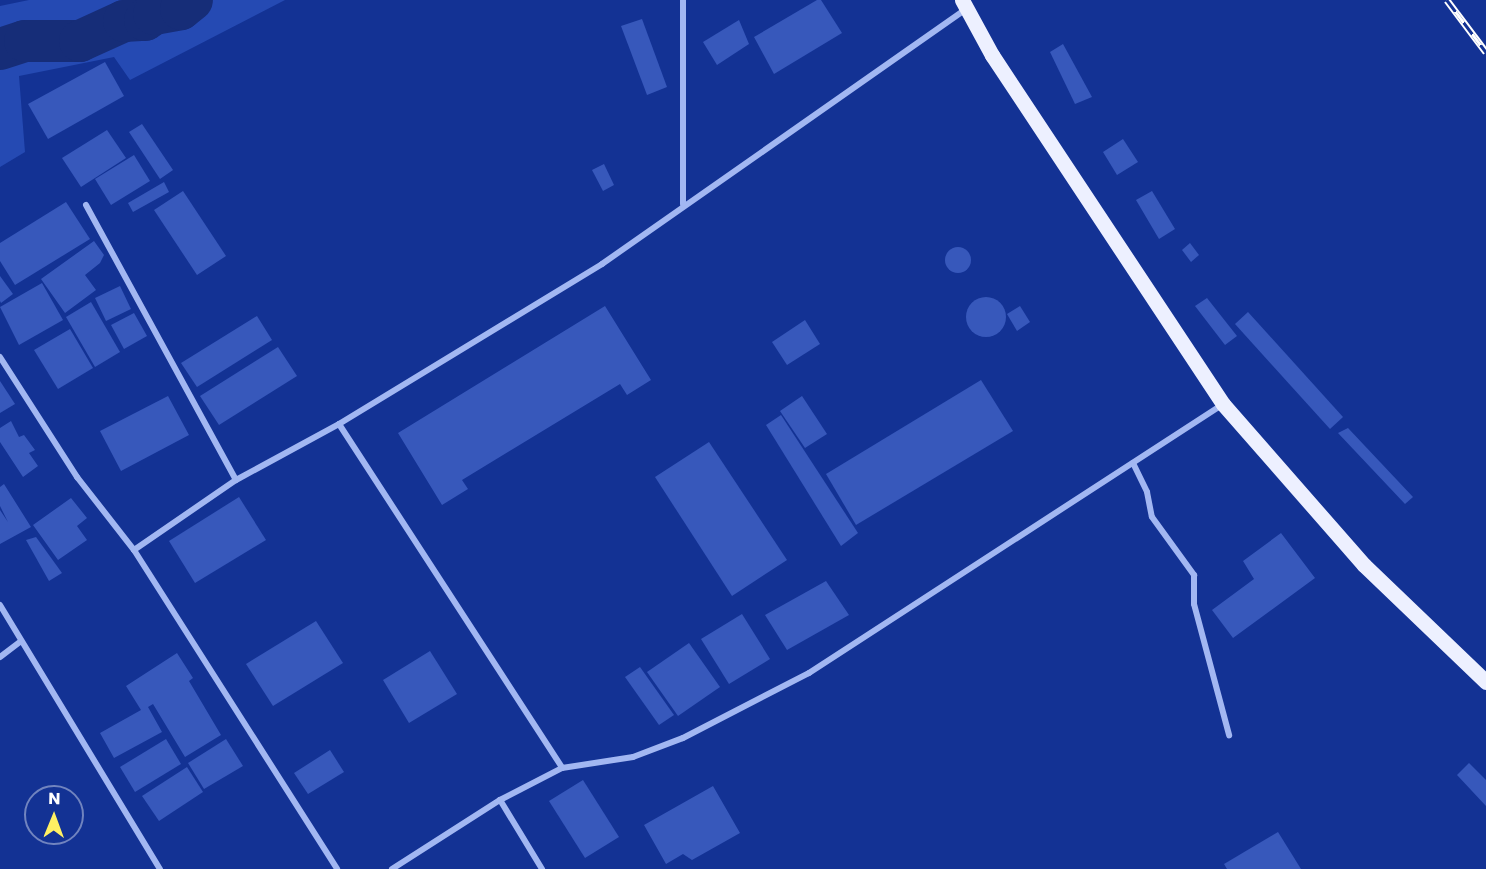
<!DOCTYPE html>
<style>
body{margin:0}
#map{position:relative;width:1486px;height:869px;overflow:hidden;background:#133294;font-family:Poppins,sans-serif}
div>[style]{position:absolute}
[style*='--x']{left:calc(var(--x)*1px);top:calc(var(--y)*1px);width:calc(var(--w)*1px);rotate:calc(var(--a)*1deg)}
.green>*{inset:0;background:#254ab3}
.river>*{height:42px;margin:-21px;padding:0 21px;transform-origin:21px;border-radius:21px;background:#162d78}
.building>*{inset:0;background:#3758bb}
.round{border-radius:50%}
.minor>*{height:6px;margin:-3px;padding:0 3px;transform-origin:3px;border-radius:3px;background:#a2b7f2}
.primary>*{height:15px;margin:-7.5px;padding:0 7.5px;transform-origin:7.5px;border-radius:7.5px;background:#edf0ff}
.rail>*{height:7px;margin-top:-3.5px;transform-origin:0;background:repeating-linear-gradient(90deg,#133294 0 14px,#fff 0 28px);box-sizing:border-box;border-block:2px solid #fff}
span{translate:-50% -50%;white-space:nowrap;text-align:center;line-height:1.15;-webkit-text-stroke:4.5px #133294;paint-order:stroke}
.north{position:absolute;left:24px;top:785px;width:60px;height:60px;box-sizing:border-box;background:#133294;border:2px solid #7184bf;border-radius:50%;rotate:1deg;font-size:16px;font-weight:700;line-height:24px;text-align:center;color:#fff}
.north::after{content:'';display:block;margin:auto;width:21px;height:27px;background:#fff063;clip-path:polygon(50% 0,100% 100%,50% 72%,0 100%)}
</style>
<div id="map">
<div class="green">
<i style="clip-path:polygon(29px 0,285px 0,130px 80px,114px 57px,19px 76px,25px 152px,0 167px,0 6px)"></i>
</div>
<div class="river">
<i style="--x:0;--y:49;--w:26;--a:-18"></i>
<i style="--x:25;--y:41;--w:55;--a:0"></i>
<i style="--x:80;--y:41;--w:48;--a:-24.4"></i>
<i style="--x:124;--y:21;--w:21;--a:-3"></i>
<i style="--x:145;--y:20;--w:11;--a:-34"></i>
<i style="--x:154;--y:14;--w:27;--a:-10"></i>
<i style="--x:181;--y:9;--w:14;--a:-39"></i>
</div>
<div class="building">
<i style="clip-path:polygon(817px 0,821px 0,842px 33px,774px 74px,754px 37px)"></i>
<i style="clip-path:polygon(642px 19px,667px 87px,647px 95px,621px 26px)"></i>
<i style="clip-path:polygon(739px 20px,749px 44px,717px 65px,703px 42px)"></i>
<i style="clip-path:polygon(1063px 44px,1092px 97px,1075px 104px,1050px 52px)"></i>
<i style="clip-path:polygon(105px 62px,124px 96px,48px 139px,28px 104px)"></i>
<i style="clip-path:polygon(142px 124px,173px 170px,160px 179px,129px 132px)"></i>
<i style="clip-path:polygon(107px 130px,126px 158px,81px 187px,62px 158px)"></i>
<i style="clip-path:polygon(1123px 139px,1138px 162px,1117px 175px,1103px 152px)"></i>
<i style="clip-path:polygon(134px 155px,150px 181px,111px 205px,95px 179px)"></i>
<i style="clip-path:polygon(604px 164px,614px 185px,603px 191px,592px 170px)"></i>
<i style="clip-path:polygon(164px 182px,169px 192px,133px 212px,128px 203px)"></i>
<i style="clip-path:polygon(183px 191px,226px 256px,197px 275px,154px 210px)"></i>
<i style="clip-path:polygon(1152px 191px,1175px 229px,1159px 239px,1136px 200px)"></i>
<i style="clip-path:polygon(66px 202px,90px 239px,15px 285px,0 261px,0 243px)"></i>
<i style="clip-path:polygon(94px 241px,104px 255px,100px 263px,85px 275px,96px 290px,65px 313px,41px 279px)"></i>
<i style="clip-path:polygon(1190px 243px,1199px 255px,1191px 262px,1182px 250px)"></i>
<i class="round" style="left:945px;top:247px;width:26px;height:26px"></i>
<i style="clip-path:polygon(0 276px,13px 294px,1px 303px,0 301px)"></i>
<i style="clip-path:polygon(42px 283px,63px 320px,19px 345px,0 307px)"></i>
<i style="clip-path:polygon(120px 286px,131px 309px,106px 321px,95px 298px)"></i>
<i class="round" style="left:966px;top:297px;width:40px;height:40px"></i>
<i style="clip-path:polygon(1207px 298px,1237px 336px,1225px 345px,1195px 306px)"></i>
<i style="clip-path:polygon(91px 302px,120px 352px,95px 367px,66px 317px)"></i>
<i style="clip-path:polygon(605px 306px,651px 380px,627px 395px,620px 384px,462px 480px,468px 489px,442px 505px,398px 433px)"></i>
<i style="clip-path:polygon(1020px 306px,1030px 322px,1017px 331px,1007px 314px)"></i>
<i style="clip-path:polygon(1248px 312px,1343px 417px,1330px 429px,1235px 324px)"></i>
<i style="clip-path:polygon(134px 313px,147px 336px,124px 349px,111px 325px)"></i>
<i style="clip-path:polygon(257px 316px,272px 340px,197px 387px,181px 363px)"></i>
<i style="clip-path:polygon(805px 320px,820px 344px,787px 365px,772px 342px)"></i>
<i style="clip-path:polygon(70px 329px,93px 368px,58px 389px,34px 350px)"></i>
<i style="clip-path:polygon(278px 347px,297px 376px,219px 425px,200px 396px)"></i>
<i style="clip-path:polygon(981px 380px,1013px 431px,856px 525px,826px 474px)"></i>
<i style="clip-path:polygon(0 381px,15px 404px,0 413px)"></i>
<i style="clip-path:polygon(168px 396px,189px 435px,121px 471px,100px 431px)"></i>
<i style="clip-path:polygon(802px 396px,827px 434px,805px 448px,780px 411px)"></i>
<i style="clip-path:polygon(781px 415px,858px 533px,841px 546px,766px 425px)"></i>
<i style="clip-path:polygon(11px 421px,19px 437px,24px 435px,35px 450px,29px 453px,38px 466px,23px 477px,0 442px,0 428px)"></i>
<i style="clip-path:polygon(1348px 428px,1413px 497px,1405px 504px,1338px 433px)"></i>
<i style="clip-path:polygon(709px 442px,787px 560px,732px 596px,655px 477px)"></i>
<i style="clip-path:polygon(4px 484px,31px 527px,0 544px,0 510px,8px 522px,0 506px,0 487px)"></i>
<i style="clip-path:polygon(239px 497px,266px 540px,195px 583px,169px 541px)"></i>
<i style="clip-path:polygon(71px 498px,87px 518px,77px 526px,87px 540px,58px 560px,33px 525px)"></i>
<i style="clip-path:polygon(1281px 533px,1315px 578px,1233px 638px,1212px 610px,1254px 579px,1243px 561px)"></i>
<i style="clip-path:polygon(36px 537px,62px 573px,49px 581px,26px 540px)"></i>
<i style="clip-path:polygon(826px 581px,849px 615px,787px 650px,765px 615px)"></i>
<i style="clip-path:polygon(742px 614px,770px 659px,729px 684px,701px 639px)"></i>
<i style="clip-path:polygon(316px 621px,343px 663px,273px 706px,246px 664px)"></i>
<i style="clip-path:polygon(689px 643px,720px 687px,678px 716px,647px 672px)"></i>
<i style="clip-path:polygon(430px 651px,457px 694px,409px 723px,383px 680px)"></i>
<i style="clip-path:polygon(177px 653px,193px 678px,189px 681px,221px 735px,185px 757px,153px 704px,148px 707px,162px 732px,114px 758px,100px 733px,141px 710px,126px 686px)"></i>
<i style="clip-path:polygon(640px 667px,674px 715px,659px 725px,625px 677px)"></i>
<i style="clip-path:polygon(166px 739px,181px 764px,135px 792px,120px 767px)"></i>
<i style="clip-path:polygon(226px 739px,243px 766px,204px 789px,188px 763px)"></i>
<i style="clip-path:polygon(330px 750px,344px 772px,308px 794px,294px 773px)"></i>
<i style="clip-path:polygon(1469px 763px,1486px 780px,1486px 806px,1457px 775px)"></i>
<i style="clip-path:polygon(187px 767px,203px 792px,159px 821px,142px 796px)"></i>
<i style="clip-path:polygon(583px 780px,619px 837px,585px 858px,549px 801px)"></i>
<i style="clip-path:polygon(713px 786px,740px 833px,692px 860px,683px 854px,666px 864px,644px 825px)"></i>
<i style="clip-path:polygon(1278px 832px,1301px 869px,1227px 869px,1224px 864px)"></i>
</div>
<div class="minor">
<i style="--x:683;--y:0;--w:204;--a:90"></i>
<i style="--x:86;--y:205;--w:313;--a:61.4"></i>
<i style="--x:0;--y:357;--w:143;--a:57.3"></i>
<i style="--x:77;--y:477;--w:93;--a:52"></i>
<i style="--x:134;--y:550;--w:378;--a:57.5"></i>
<i style="--x:339;--y:424;--w:308;--a:-31.3"></i>
<i style="--x:602;--y:264;--w:444;--a:-35"></i>
<i style="--x:1133;--y:463;--w:32;--a:64"></i>
<i style="--x:1147;--y:492;--w:25;--a:79"></i>
<i style="--x:1152;--y:517;--w:72;--a:54.1"></i>
<i style="--x:1194;--y:575;--w:29;--a:90"></i>
<i style="--x:1194;--y:604;--w:136;--a:75"></i>
<i style="--x:134;--y:550;--w:124;--a:-34.5"></i>
<i style="--x:236;--y:480;--w:117;--a:-28.5"></i>
<i style="--x:339;--y:424;--w:410;--a:57"></i>
<i style="--x:0;--y:605;--w:309;--a:58.8"></i>
<i style="--x:0;--y:657;--w:25;--a:-37"></i>
<i style="--x:392;--y:869;--w:128;--a:-32.6"></i>
<i style="--x:542;--y:869;--w:81;--a:-121.3"></i>
<i style="--x:500;--y:800;--w:70;--a:-27.3"></i>
<i style="--x:562;--y:768;--w:72;--a:-8.8"></i>
<i style="--x:633;--y:757;--w:53;--a:-20.8"></i>
<i style="--x:683;--y:738;--w:142;--a:-27.3"></i>
<i style="--x:809;--y:673;--w:494;--a:-33"></i>
</div>
<div class="primary">
<i style="--x:962;--y:0;--w:63;--a:61.4"></i>
<i style="--x:992;--y:55;--w:419;--a:56.5"></i>
<i style="--x:1223;--y:404;--w:214;--a:48.8"></i>
<i style="--x:1364;--y:565;--w:169;--a:43.8"></i>
</div>
<div class="rail">
<i style="--x:1447;--y:0;--w:65;--a:53.1"></i>
</div>
<div class="north">N</div>
</div>
